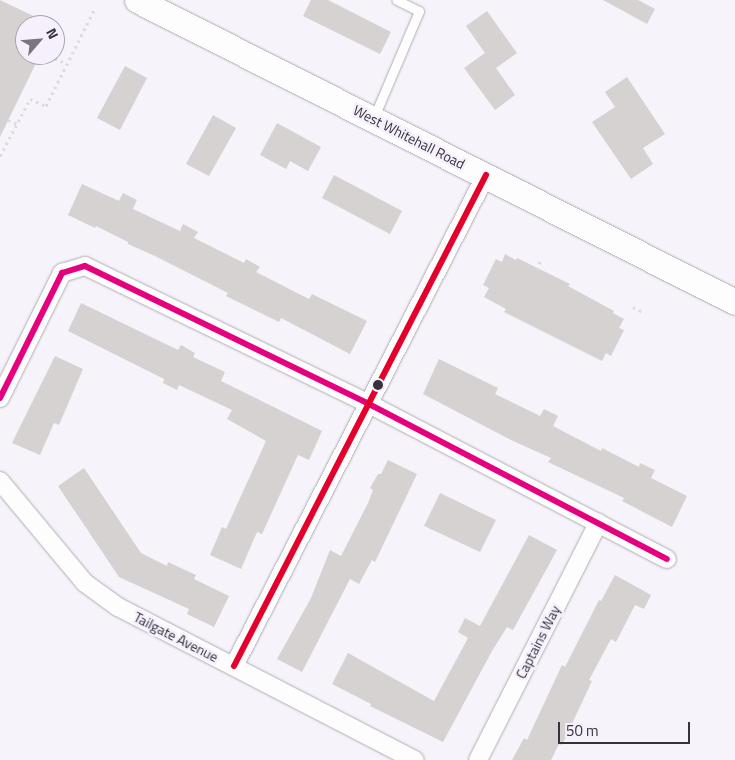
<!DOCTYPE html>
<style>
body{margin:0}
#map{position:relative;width:735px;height:760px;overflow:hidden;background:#f6f3fa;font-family:"Titillium Web",sans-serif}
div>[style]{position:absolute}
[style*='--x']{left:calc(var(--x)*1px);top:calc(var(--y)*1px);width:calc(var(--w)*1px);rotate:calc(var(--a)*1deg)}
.building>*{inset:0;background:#d6d2d1}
.path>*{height:3px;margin-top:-1.5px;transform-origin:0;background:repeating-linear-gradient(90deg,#dbdadc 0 2.5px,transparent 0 6.5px)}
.roads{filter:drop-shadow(0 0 1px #b0adb4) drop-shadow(0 0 1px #b0adb4)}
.lane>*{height:9px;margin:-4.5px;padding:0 4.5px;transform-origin:4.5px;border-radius:4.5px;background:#fefdfe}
.street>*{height:18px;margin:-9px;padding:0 9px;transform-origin:9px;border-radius:9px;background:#fefdfe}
.secondary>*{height:25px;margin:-12.5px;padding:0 12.5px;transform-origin:12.5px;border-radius:12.5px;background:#fefdfe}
.bus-1>*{height:6px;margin:-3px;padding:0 3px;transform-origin:3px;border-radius:3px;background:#e5007d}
.bus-2>*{height:6px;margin:-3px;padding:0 3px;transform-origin:3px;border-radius:3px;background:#e4002b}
.dots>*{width:14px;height:14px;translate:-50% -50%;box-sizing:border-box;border:2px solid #f6f0fd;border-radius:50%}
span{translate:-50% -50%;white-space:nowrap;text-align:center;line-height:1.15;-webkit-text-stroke:5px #f6f0fd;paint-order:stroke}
.street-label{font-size:14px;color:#36323b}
.north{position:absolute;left:15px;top:15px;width:50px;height:50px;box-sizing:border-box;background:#f6f0fd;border:1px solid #a9a4af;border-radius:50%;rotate:63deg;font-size:14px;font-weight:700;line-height:20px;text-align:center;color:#36323b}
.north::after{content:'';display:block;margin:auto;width:18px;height:22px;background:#79767e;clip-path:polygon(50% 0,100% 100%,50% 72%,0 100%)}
.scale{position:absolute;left:558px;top:722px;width:132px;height:22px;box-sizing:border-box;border:2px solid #36323b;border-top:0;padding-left:6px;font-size:15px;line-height:18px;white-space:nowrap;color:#36323b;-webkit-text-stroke:4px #f6f0fd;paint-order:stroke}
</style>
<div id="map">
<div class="building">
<i style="clip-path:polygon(0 0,52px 25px,25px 25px,25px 55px,40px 55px,0 137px)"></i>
<i style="clip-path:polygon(311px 0,328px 0,391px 32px,380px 54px,303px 16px)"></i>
<i style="clip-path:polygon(603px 0,638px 0,655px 9px,647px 24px)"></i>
<i style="clip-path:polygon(487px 11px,517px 53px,496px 68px,515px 95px,495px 110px,464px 68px,485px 53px,466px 26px)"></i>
<i style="clip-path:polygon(125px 66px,147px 78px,120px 130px,97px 118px)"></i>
<i style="clip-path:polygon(627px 77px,665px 134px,643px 148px,653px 164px,631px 179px,592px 122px,615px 107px,605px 92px)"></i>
<i style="clip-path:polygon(213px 115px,236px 128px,209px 176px,186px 164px)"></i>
<i style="clip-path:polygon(277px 123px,321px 147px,308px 171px,290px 161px,286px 169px,260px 155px)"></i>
<i style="clip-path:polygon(334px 175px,402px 211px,390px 234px,322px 198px)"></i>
<i style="clip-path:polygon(82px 184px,119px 201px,123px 193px,137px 200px,133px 209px,180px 231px,183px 224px,198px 232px,194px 238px,244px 263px,246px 259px,260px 267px,256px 272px,309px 299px,312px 294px,367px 321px,350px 354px,281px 318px,279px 322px,226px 296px,228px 293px,155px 256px,128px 244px,128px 242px,96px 226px,95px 228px,68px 215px)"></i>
<i style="clip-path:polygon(505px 254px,516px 260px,517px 258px,570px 284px,568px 286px,614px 311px,613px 313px,624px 319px,619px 328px,624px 330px,611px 356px,606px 353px,602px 361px,504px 312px,506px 309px,484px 297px,489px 288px,483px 285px,496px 259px,502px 262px)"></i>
<i style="clip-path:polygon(81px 303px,178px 350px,181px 345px,195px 353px,193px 357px,225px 372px,221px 381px,322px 431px,309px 460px,298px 455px,262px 534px,257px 532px,241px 569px,210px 555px,222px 527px,226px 529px,266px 441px,227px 419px,232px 410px,179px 385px,177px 390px,163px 383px,164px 379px,68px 331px)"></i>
<i style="clip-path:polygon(55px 356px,83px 369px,59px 425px,54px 423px,40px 455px,12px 443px)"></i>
<i style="clip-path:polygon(439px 359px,498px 388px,495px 394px,540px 416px,544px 409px,558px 416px,553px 426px,601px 451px,602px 448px,639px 467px,640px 463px,655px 470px,651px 478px,687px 496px,672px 527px,622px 501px,624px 498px,548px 462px,551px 458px,513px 441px,423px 394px)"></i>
<i style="clip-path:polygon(388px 460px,417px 474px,375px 562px,372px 560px,359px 584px,350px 579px,302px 672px,277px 659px,311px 598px,330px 550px,341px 556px,368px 503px,373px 490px,370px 488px,378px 474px,381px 474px)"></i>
<i style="clip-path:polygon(84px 468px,141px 553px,167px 566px,168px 562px,196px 575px,194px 579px,229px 596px,214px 627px,187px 614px,189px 609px,119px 577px,58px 486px)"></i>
<i style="clip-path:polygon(440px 493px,496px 520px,480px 552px,424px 526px)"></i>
<i style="clip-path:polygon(529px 535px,557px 550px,513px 630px,507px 627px,492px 651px,443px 742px,370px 706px,371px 704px,332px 684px,348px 653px,434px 701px,468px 638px,458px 632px,465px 618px,480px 626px)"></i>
<i style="clip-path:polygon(615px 575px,651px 595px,644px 609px,635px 605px,616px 642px,611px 639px,589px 680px,592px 681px,562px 745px,559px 744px,551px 760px,512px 760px,524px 738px,527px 740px,562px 665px,565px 667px,599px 600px,601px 601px)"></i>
</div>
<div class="path">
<i style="--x:23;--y:42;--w:2;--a:27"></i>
<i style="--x:49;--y:55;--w:20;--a:27"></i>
<i style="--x:8;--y:120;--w:10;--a:24"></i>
<i style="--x:0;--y:156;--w:64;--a:-62.2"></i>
<i style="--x:30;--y:99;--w:17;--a:24"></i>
<i style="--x:46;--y:106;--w:107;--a:-63.4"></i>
<i style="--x:537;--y:270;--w:12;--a:-70"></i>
<i style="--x:633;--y:307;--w:13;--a:27"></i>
</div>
<div class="roads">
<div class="lane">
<i style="--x:374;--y:117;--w:115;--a:-67"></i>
<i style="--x:419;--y:11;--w:25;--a:-154"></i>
</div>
<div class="street">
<i style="--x:0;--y:398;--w:140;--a:-63.6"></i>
<i style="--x:62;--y:273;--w:24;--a:-17"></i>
<i style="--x:85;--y:266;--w:314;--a:25.9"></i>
<i style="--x:367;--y:403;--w:338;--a:27.5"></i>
<i style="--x:0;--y:481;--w:133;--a:50.2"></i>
<i style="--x:85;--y:583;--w:41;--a:36"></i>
<i style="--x:118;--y:607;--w:334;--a:27.3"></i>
<i style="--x:234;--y:666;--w:552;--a:-62.83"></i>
<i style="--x:478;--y:760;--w:266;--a:-63.1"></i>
</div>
<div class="secondary">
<i style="--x:137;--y:0;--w:670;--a:26.79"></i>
</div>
</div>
<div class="bus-1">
<i style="--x:0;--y:398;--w:140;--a:-63.6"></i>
<i style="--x:62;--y:273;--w:24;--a:-17"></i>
<i style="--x:85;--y:266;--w:314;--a:25.9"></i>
<i style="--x:367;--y:403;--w:338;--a:27.5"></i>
</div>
<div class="bus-2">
<i style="--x:234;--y:666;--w:552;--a:-62.83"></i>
</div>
<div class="dots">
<i style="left:378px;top:385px;background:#36323b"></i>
</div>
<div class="street-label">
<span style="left:409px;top:137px;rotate:27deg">West Whitehall Road</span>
<span style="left:176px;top:637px;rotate:27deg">Tailgate Avenue</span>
<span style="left:538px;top:642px;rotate:-63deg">Captains Way</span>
</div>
<div class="north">N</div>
<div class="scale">50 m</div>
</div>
